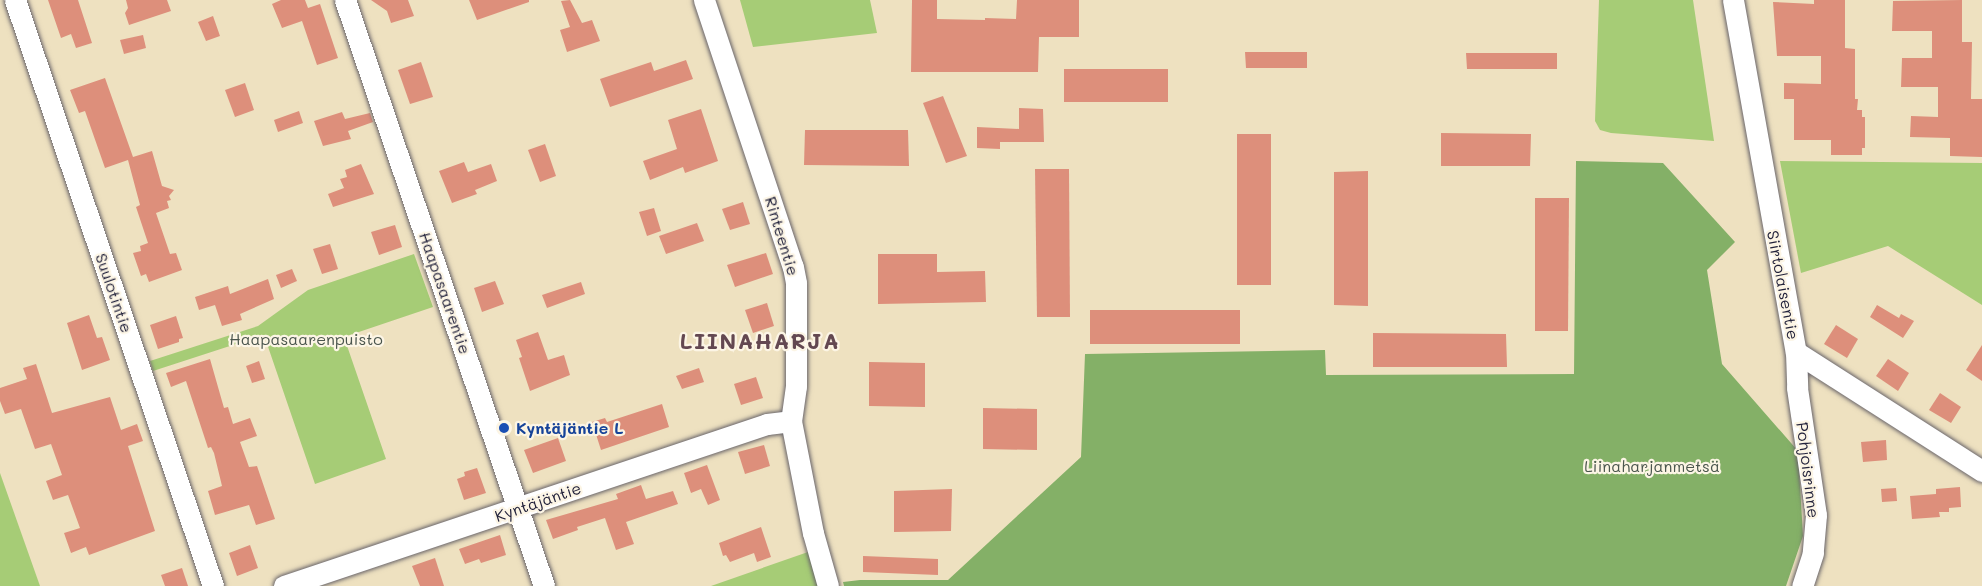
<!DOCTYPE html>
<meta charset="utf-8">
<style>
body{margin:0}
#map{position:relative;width:1982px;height:586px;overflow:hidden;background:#eee1c0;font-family:Mali,sans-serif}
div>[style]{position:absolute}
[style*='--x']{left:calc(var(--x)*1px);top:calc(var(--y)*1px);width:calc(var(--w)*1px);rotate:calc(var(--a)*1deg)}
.green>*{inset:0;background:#a6cc76}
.forest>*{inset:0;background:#84b067}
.building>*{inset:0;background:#dd8f7b}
.roads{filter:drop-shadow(0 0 2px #69656a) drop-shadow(0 0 2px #69656a)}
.minor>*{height:21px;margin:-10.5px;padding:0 10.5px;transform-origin:10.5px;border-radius:10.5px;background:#fff}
.dots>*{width:16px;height:16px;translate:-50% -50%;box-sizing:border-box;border:3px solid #fcf5e5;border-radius:50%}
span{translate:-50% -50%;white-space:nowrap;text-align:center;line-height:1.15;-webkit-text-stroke:4.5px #fcf5e5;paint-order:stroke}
.street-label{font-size:16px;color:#22223b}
.park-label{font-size:16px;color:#4a554d}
.transit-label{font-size:16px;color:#164399;font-weight:700}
.left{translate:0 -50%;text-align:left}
.district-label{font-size:22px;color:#634851;font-weight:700;letter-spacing:1.5px}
</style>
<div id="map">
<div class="green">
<i style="clip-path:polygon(740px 0,870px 0,877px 33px,753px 47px)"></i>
<i style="clip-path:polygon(1599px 0,1693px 0,1714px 141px,1611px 133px,1600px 130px,1595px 121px)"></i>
<i style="clip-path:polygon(1780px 161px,1982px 163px,1982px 305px,1888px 246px,1801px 273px)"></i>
<i style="clip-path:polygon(414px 254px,433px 307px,344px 337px,386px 459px,315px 484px,264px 335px,153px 371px,150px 361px,258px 326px,308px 290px)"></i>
<i style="clip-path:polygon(0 473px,40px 586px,0 586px)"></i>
<i style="clip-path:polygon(808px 552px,818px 586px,711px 586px)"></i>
</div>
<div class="forest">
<i style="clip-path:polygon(1576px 161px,1663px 163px,1735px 242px,1707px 270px,1722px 364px,1798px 451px,1803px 536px,1786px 586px,844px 586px,843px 582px,860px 580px,948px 580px,1081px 457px,1085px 354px,1325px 350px,1326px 375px,1574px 374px)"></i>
</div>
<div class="building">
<i style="clip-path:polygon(48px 0,78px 0,92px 43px,76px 48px,71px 34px,61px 38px)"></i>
<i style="clip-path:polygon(126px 0,167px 0,171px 11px,129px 25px,125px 13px,128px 8px)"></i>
<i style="clip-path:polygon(281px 0,305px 0,308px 8px,320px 4px,338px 58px,317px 65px,302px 21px,282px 28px,272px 4px)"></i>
<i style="clip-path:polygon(371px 0,408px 0,414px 16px,391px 23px,387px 11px)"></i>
<i style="clip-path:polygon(469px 0,529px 0,529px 2px,477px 20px)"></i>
<i style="clip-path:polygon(570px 0,582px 23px,592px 20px,600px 41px,567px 52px,560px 30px,570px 27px,561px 1px)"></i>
<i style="clip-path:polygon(912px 0,937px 0,937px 19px,985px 20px,985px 18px,1016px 19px,1017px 0,1079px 0,1079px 37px,1039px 37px,1038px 72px,911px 72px)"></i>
<i style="clip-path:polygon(1814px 0,1845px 0,1845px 48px,1855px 49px,1855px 99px,1858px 99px,1857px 110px,1862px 110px,1862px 117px,1865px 117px,1865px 148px,1862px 148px,1862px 155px,1831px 155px,1831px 140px,1794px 140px,1794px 99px,1784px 99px,1784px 83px,1821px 84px,1821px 56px,1777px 56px,1773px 2px,1814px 4px)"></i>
<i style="clip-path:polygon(1962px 0,1962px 42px,1972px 42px,1971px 99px,1982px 99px,1982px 157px,1950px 156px,1950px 138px,1910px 137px,1911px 116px,1938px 117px,1938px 87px,1901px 87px,1902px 58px,1932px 58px,1932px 31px,1892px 31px,1893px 1px)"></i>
<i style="clip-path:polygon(213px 16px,220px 36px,206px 41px,198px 22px)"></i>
<i style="clip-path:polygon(143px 35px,146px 48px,124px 54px,120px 40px)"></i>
<i style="clip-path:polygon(1245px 52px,1307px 52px,1307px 68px,1246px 68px)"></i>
<i style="clip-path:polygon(1466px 53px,1557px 53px,1557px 69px,1467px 69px)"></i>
<i style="clip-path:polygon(686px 60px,693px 79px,610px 107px,600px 79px,651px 62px,654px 71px)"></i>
<i style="clip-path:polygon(421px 62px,433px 97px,410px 104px,398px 70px)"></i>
<i style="clip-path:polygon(1064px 69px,1168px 69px,1168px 102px,1064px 102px)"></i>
<i style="clip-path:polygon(105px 78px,133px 157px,152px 151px,162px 186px,174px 190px,169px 196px,171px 200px,167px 201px,169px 208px,156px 213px,170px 254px,176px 253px,182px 270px,149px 282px,146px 274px,141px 276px,133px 253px,141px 251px,140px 246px,148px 243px,136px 207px,140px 205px,128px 160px,105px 168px,85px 111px,79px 113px,70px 90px)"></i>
<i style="clip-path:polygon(245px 83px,254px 110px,235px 117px,225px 90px)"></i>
<i style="clip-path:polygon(943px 96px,967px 156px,946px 163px,923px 103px)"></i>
<i style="clip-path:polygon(1019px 108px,1043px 109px,1044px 142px,1000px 142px,1000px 149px,977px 148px,977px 127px,1019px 129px)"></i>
<i style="clip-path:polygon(701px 109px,718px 161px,685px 173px,683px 167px,650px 180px,643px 161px,677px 149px,668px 120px)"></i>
<i style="clip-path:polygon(299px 111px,303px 123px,278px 132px,274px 120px)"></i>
<i style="clip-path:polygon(342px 112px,345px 119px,370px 113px,373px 122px,348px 131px,351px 139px,323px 146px,314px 121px)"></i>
<i style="clip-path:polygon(805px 130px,908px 130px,909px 166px,804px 165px)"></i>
<i style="clip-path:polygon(1441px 133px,1531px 134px,1530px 166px,1441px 166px)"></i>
<i style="clip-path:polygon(1237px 134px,1271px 134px,1271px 285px,1237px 285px)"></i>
<i style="clip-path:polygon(545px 144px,556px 176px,540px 182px,528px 150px)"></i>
<i style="clip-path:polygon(464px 162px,468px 172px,491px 164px,497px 181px,475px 190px,477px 194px,452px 203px,439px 171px)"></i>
<i style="clip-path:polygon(361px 164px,374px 194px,333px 207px,328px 194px,344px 188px,340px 179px,347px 177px,345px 170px)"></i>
<i style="clip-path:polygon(1035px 169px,1069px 169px,1070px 317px,1037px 317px)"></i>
<i style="clip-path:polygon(1368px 171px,1368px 306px,1334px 305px,1334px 172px)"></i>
<i style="clip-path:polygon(1535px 198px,1569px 198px,1568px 331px,1535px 331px)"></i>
<i style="clip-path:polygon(743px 202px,750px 224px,730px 230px,722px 209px)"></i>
<i style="clip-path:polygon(654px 208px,661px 231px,647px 236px,639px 212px)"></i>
<i style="clip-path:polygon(697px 223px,704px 241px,666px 254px,659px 236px)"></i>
<i style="clip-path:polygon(395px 225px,402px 247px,379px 255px,371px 232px)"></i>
<i style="clip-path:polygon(330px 244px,338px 269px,322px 274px,313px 249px)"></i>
<i style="clip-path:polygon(766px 253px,773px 274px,735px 287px,727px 265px)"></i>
<i style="clip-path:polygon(878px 254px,937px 254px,937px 272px,985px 271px,986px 302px,878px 304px)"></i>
<i style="clip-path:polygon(292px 269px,297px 281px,281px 288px,276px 275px)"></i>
<i style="clip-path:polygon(268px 279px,274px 299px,240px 314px,242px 320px,222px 326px,215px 305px,199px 310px,195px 297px,228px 286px,230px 294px)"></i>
<i style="clip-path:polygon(495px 281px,504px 304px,482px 312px,474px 288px)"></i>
<i style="clip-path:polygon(581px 282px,585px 294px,547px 308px,542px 295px)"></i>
<i style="clip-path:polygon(767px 303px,774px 326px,753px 333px,745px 310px)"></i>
<i style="clip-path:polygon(1877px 305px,1899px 318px,1901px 314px,1914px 321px,1903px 338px,1870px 317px)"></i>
<i style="clip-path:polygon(1090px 310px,1240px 310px,1240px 344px,1090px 344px)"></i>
<i style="clip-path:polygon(89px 315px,97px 338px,102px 337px,110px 360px,82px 370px,67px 323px)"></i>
<i style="clip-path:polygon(176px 316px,183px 338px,179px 339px,179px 342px,158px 349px,150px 325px)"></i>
<i style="clip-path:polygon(1836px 325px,1858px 339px,1847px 358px,1824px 344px)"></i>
<i style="clip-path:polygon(538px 332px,548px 360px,564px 355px,570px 375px,530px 391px,519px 358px,522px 357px,516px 340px)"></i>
<i style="clip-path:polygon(1373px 333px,1506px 334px,1507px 367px,1373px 367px)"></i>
<i style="clip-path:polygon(1982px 345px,1982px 381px,1966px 370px)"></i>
<i style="clip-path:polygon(210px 359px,224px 408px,228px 407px,233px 424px,250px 418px,257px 436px,240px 442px,249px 467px,257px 466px,275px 519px,256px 525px,249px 505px,215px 515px,208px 491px,222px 486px,214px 453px,211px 447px,208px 448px,186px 381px,171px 387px,166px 373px)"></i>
<i style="clip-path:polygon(1888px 359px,1909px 373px,1898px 391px,1876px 376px)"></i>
<i style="clip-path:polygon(259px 361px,265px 379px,252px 383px,246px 366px)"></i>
<i style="clip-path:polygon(869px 362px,925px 363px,925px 407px,869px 406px)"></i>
<i style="clip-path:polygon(36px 364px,52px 413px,110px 397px,121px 430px,137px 424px,143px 441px,128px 446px,155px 531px,89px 555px,86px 547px,71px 553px,64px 533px,80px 528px,68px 495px,53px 500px,46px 481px,62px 475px,51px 444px,35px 449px,21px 409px,5px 414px,0 401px,0 388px,27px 379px,23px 368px)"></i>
<i style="clip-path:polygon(699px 368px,704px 382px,682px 389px,676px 376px)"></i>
<i style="clip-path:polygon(756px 377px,763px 398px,741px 405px,734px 384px)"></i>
<i style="clip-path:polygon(1940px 393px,1961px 407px,1951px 423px,1929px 410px)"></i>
<i style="clip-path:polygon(662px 404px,669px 427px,601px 450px,592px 422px,605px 418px,607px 422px)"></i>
<i style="clip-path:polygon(983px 408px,1037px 409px,1037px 450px,983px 449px)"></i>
<i style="clip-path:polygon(558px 438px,566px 461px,533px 473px,524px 450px)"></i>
<i style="clip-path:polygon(1886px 440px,1887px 460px,1863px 462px,1861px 442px)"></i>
<i style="clip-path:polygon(764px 445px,770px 466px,745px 474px,738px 452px)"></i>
<i style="clip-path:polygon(707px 465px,720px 500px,708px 505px,701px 489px,691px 493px,684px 473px)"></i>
<i style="clip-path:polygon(477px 468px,486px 493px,464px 500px,457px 479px,465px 476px,464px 472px)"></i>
<i style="clip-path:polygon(641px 485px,646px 499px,673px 491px,678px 504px,626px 522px,634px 544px,616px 550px,605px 518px,577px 527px,578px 530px,553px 539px,546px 520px,618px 499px,616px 494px)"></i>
<i style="clip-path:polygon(1960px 487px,1961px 507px,1949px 508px,1949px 512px,1939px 512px,1940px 517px,1912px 519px,1910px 496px,1936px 494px,1936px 489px)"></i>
<i style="clip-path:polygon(1896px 488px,1897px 501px,1882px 502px,1881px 489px)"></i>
<i style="clip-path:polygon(952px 489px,951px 531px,894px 532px,894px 491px)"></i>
<i style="clip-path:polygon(761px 527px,771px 557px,757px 562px,754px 553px,730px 562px,726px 555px,723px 556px,719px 543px)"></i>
<i style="clip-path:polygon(500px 535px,506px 555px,481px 563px,479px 559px,465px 564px,459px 549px)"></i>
<i style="clip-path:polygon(250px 545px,258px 568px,237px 576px,229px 553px)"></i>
<i style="clip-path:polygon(863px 556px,938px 559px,938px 575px,863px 572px)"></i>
<i style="clip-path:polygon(435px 558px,444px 586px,420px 586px,412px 566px)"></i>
<i style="clip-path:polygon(182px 568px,188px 586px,165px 586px,161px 575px)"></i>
</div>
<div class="roads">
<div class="minor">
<i style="--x:15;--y:0;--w:619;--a:71.33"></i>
<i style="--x:345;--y:0;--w:619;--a:71.24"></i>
<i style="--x:704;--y:0;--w:281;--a:71.6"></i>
<i style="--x:793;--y:267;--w:16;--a:79"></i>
<i style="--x:796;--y:283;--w:103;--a:90"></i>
<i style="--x:796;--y:386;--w:35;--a:98"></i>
<i style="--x:791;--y:421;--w:114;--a:78.9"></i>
<i style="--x:813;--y:533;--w:55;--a:74.2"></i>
<i style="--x:1733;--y:0;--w:358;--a:79.9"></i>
<i style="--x:1796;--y:352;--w:36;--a:88"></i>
<i style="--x:1797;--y:388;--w:128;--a:81.5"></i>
<i style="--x:1816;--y:515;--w:38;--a:95"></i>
<i style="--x:1813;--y:553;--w:35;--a:108"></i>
<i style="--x:1796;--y:352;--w:221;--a:32.6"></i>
<i style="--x:284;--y:586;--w:509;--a:-18.54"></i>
<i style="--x:767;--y:424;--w:24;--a:-7"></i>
</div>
</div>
<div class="dots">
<i style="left:504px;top:428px;background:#1a4fb4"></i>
</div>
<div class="street-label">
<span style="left:782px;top:236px;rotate:73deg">Rinteentie</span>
<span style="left:1783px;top:285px;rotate:79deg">Siirtolaisentie</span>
<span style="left:114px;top:293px;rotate:71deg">Suulotintie</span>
<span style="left:445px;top:293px;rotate:71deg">Haapasaarentie</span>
<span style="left:1808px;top:470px;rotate:83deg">Pohjoisrinne</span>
<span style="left:538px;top:502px;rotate:-19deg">Kyntäjäntie</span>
</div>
<div class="park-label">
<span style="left:306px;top:339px">Haapasaarenpuisto</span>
<span style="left:1652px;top:466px">Liinaharjanmetsä</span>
</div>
<div class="transit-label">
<span class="left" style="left:516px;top:428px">Kyntäjäntie L</span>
</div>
<div class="district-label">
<span style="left:760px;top:341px">LIINAHARJA</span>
</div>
</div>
